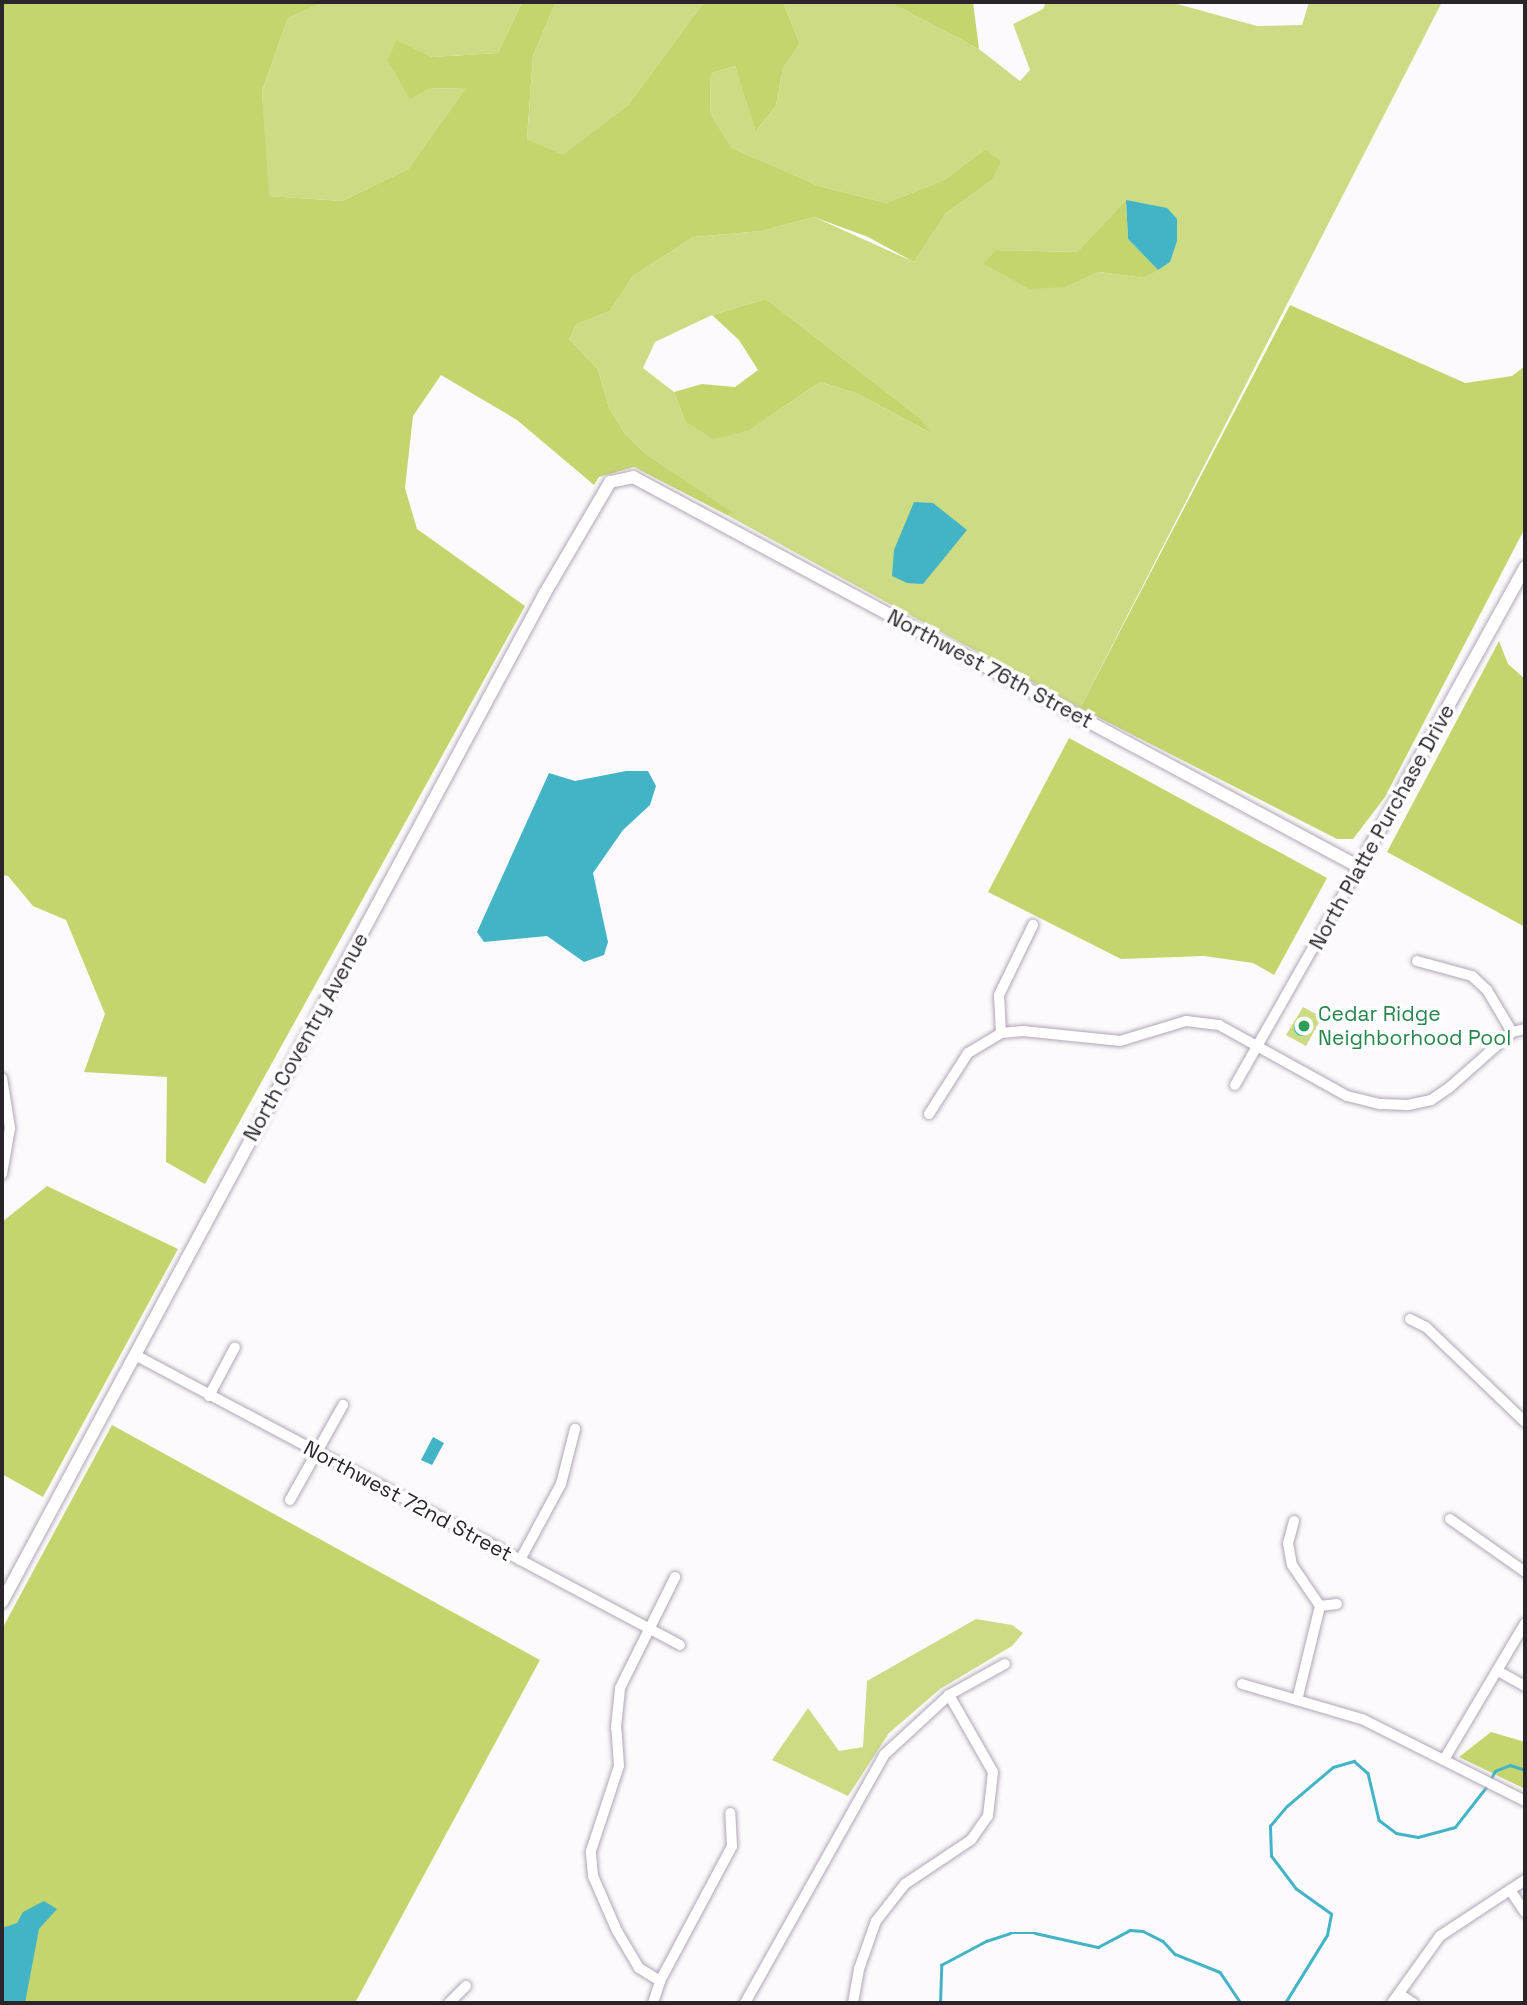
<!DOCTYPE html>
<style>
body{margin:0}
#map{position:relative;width:1527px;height:2005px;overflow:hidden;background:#fcfafd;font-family:"Space Grotesk",sans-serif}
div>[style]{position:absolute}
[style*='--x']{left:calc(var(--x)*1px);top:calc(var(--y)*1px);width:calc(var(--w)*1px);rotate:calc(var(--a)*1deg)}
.green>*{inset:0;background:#cddb85}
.forest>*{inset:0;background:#c5d56e}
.water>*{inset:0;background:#42b4c6}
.round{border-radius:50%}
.stream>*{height:2.5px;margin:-1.25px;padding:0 1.25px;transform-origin:1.25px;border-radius:1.25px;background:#42b4c6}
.roads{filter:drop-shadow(0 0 2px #b0a6b4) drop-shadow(0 0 2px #b0a6b4)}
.minor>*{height:10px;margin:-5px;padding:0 5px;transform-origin:5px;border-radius:5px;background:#fff}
.tertiary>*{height:12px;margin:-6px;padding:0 6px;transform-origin:6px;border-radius:6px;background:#fff}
.dots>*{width:19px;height:19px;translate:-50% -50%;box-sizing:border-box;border:4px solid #fff;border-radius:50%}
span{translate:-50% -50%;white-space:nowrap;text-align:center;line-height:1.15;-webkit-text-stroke:7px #fff;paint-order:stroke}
.street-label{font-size:21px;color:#29252b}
.leisure-label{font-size:21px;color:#27864d}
.left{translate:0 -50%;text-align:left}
.frame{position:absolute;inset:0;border:4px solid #29252b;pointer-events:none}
</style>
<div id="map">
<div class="green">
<i style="clip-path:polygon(324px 2px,522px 2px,498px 53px,432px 57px,396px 41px,429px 88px,465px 89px,408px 169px,342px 201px,268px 196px,262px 91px,288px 18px)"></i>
<i style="clip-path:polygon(556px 2px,704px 2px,628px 105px,563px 156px,527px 139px,533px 56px)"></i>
<i style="clip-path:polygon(evenodd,783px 2px,889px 2px,979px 49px,1020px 81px,1030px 70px,1013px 24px,1043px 9px,1046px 2px,1170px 2px,1257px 26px,1302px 25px,1309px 2px,1442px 2px,1080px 708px,727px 515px,734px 514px,647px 455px,625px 434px,609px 408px,598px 369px,569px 339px,577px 324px,610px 311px,633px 276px,693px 237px,762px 231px,814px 217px,914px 262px,946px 213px,991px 181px,985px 149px,944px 180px,886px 203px,819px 186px,732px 148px,710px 113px,711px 73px,735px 66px,757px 130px,776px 106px,783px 68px,800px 44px,783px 2px,1126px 200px,1170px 262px,1144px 278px,1099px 272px,1066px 287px,996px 250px,1077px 252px,1126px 200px,783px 2px,766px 299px,920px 418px,929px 432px,856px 393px,820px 382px,750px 430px,685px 421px,674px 392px,643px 368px,655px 342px,712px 315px,766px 299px)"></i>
<i style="clip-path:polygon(1303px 1007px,1322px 1017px,1306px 1046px,1286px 1035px)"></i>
<i style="clip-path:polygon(976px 1619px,1012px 1625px,1023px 1633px,1012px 1646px,940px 1689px,889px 1733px,848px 1796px,772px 1760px,808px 1708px,839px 1751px,863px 1747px,867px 1681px)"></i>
</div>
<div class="forest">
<i style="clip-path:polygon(2px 2px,324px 2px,288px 18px,262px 91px,269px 196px,342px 201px,408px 169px,465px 89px,429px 88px,410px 99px,388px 61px,396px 40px,432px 57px,498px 53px,522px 2px,556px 2px,533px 56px,527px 139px,563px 155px,628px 105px,704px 2px,783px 2px,800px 44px,783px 68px,776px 106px,756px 131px,735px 66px,711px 73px,710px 113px,732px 148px,819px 186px,886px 203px,944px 180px,985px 149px,1001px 162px,991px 181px,946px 213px,914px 262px,868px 237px,814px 217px,762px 231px,693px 237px,633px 276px,610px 311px,577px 324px,569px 339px,598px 369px,609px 408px,625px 434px,647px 455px,735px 514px,727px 515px,634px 467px,599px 477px,594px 485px,517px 420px,441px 375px,413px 416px,405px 488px,417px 529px,525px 606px,205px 1184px,166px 1162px,167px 1077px,84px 1072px,105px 1014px,66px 920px,33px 906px,8px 876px,2px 875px)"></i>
<i style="clip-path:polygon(889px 2px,973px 2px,979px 49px)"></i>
<i style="clip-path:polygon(1126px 200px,1128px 239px,1158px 270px,1144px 278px,1099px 272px,1066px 287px,1030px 289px,984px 264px,996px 250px,1077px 252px)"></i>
<i style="clip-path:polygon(766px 299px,920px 418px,931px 433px,856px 393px,820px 382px,750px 430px,713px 439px,685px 421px,674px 392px,702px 384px,735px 387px,758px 370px,739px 340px,712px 315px)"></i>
<i style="clip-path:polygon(1290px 305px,1465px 383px,1512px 376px,1525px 366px,1525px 528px,1385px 797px,1353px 839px,1337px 839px,1080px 708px)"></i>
<i style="clip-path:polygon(1499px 641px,1508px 664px,1525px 679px,1525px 927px,1387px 852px)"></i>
<i style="clip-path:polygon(1069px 738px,1327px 878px,1274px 975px,1253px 963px,1204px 956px,1121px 959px,988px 892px)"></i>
<i style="clip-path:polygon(47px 1186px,178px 1249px,43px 1497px,2px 1474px,2px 1222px)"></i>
<i style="clip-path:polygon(112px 1425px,540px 1660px,355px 2003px,2px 2003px,2px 1629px)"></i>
<i style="clip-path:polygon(1491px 1732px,1525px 1742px,1525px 1789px,1459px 1757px)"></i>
</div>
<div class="water">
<i style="clip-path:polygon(1126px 200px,1167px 208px,1177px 219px,1177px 241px,1170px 262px,1158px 270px,1128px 239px)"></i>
<i style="clip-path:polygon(914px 502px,933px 503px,967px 530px,923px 584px,907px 583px,892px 576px,894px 550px)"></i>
<i style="clip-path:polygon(626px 771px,648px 771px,656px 786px,650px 805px,623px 830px,593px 873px,608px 942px,604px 955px,584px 962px,547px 936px,484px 942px,477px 932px,549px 773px,575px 781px)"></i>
<i class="round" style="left:1294px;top:1020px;width:16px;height:16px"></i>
<i style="clip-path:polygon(433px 1437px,444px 1443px,432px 1465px,421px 1460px)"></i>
<i style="clip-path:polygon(44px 1901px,57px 1909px,39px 1929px,25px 2003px,2px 2003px,2px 1928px,17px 1923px,23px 1912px)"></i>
</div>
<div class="stream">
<i style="--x:1490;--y:1780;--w:10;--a:-61"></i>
<i style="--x:1495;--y:1771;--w:16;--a:-22"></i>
<i style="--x:1510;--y:1765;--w:16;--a:18"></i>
<i style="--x:940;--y:2003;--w:38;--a:-88"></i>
<i style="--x:941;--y:1965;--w:51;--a:-28.1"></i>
<i style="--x:986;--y:1941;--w:25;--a:-18"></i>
<i style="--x:1010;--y:1933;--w:25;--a:0"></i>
<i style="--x:1035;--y:1933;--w:65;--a:12.5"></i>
<i style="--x:1098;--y:1947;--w:36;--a:-28"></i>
<i style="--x:1130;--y:1930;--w:13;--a:4"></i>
<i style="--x:1143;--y:1931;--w:22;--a:27"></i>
<i style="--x:1163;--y:1941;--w:18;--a:47"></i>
<i style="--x:1175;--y:1954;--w:48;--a:21.8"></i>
<i style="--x:1220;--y:1972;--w:37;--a:56"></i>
<i style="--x:1285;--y:2003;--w:80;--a:-58.3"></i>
<i style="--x:1327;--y:1935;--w:21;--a:-79"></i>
<i style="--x:1331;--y:1914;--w:43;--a:-144.5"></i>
<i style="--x:1296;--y:1889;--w:41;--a:-127.1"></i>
<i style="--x:1271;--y:1856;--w:30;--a:-92"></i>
<i style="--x:1270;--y:1826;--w:26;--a:-50"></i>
<i style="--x:1287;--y:1806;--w:60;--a:-40.3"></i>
<i style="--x:1333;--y:1767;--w:22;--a:-16"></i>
<i style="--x:1354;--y:1761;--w:18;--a:41"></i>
<i style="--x:1368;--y:1773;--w:48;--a:76.8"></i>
<i style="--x:1379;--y:1820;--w:21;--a:37"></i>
<i style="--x:1396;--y:1833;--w:22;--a:10"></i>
<i style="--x:1418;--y:1837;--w:38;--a:-15"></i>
<i style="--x:1455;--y:1827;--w:52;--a:-52"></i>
</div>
<div class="roads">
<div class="minor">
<i style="--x:1417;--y:961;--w:57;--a:15.3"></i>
<i style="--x:1472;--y:976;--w:21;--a:43"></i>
<i style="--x:1487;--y:990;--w:49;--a:59.2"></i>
<i style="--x:1001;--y:1033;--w:38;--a:-93"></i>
<i style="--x:999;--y:995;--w:78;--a:-64.1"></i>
<i style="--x:2;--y:1078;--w:51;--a:80.9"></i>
<i style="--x:10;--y:1128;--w:47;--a:99.9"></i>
<i style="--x:1235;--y:1085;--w:251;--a:-60.4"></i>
<i style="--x:929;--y:1114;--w:72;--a:-57.4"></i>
<i style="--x:968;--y:1053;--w:39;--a:-31"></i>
<i style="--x:1001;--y:1033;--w:22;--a:-5"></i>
<i style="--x:1023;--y:1031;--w:98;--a:5.9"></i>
<i style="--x:1120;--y:1041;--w:69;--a:-16.9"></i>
<i style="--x:1186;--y:1021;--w:33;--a:7"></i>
<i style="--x:1219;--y:1025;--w:146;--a:29"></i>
<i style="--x:1347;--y:1096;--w:34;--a:14"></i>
<i style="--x:1380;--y:1104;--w:28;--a:2"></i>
<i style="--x:1408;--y:1105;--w:24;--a:-12"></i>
<i style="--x:1431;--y:1100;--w:23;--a:-34"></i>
<i style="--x:1450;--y:1087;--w:83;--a:-41.6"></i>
<i style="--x:1512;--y:1032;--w:13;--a:-13"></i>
<i style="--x:1410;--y:1319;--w:18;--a:27"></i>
<i style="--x:1426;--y:1327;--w:137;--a:43.8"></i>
<i style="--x:137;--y:1356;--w:615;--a:28.02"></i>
<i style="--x:209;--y:1396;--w:55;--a:-62"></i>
<i style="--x:290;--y:1500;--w:109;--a:-60.8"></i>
<i style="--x:1450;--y:1519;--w:92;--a:35.2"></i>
<i style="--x:1294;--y:1521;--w:23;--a:105"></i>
<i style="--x:1288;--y:1543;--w:22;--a:80"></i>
<i style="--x:1292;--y:1565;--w:50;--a:55.7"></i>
<i style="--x:1320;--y:1606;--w:97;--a:103.7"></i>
<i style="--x:520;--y:1560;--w:86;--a:-61.7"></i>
<i style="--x:561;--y:1484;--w:57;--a:-75.7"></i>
<i style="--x:1320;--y:1606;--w:17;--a:-7"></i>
<i style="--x:1498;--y:1671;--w:31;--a:29"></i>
<i style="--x:1242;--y:1684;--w:125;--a:16.3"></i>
<i style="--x:1362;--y:1719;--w:182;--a:26.7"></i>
<i style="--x:1445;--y:1758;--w:157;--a:-59.3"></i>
<i style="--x:1510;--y:1890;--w:27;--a:56"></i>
<i style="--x:660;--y:1981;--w:25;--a:-148"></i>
<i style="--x:639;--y:1968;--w:43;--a:-120.7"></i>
<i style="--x:617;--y:1931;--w:60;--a:-113.6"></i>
<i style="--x:593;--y:1876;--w:25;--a:-95"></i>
<i style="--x:591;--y:1851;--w:89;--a:-71.8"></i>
<i style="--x:619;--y:1766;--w:39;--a:-94"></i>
<i style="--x:616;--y:1727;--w:39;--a:-84"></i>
<i style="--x:620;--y:1688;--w:124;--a:-63.6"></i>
<i style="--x:1399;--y:1994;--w:17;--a:33"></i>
<i style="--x:449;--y:2003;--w:24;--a:-45"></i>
<i style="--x:653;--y:2003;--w:23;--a:-72"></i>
<i style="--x:660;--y:1981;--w:153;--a:-61.9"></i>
<i style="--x:732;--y:1846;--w:33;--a:-93"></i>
<i style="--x:745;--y:2003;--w:284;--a:-60.7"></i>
<i style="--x:884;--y:1755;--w:88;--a:-42.7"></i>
<i style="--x:949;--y:1695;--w:64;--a:-29"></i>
<i style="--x:853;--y:2003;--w:35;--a:-80"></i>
<i style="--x:859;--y:1969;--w:51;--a:-70.5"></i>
<i style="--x:876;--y:1921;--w:47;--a:-51.9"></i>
<i style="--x:905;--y:1884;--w:79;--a:-33.7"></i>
<i style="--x:971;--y:1840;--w:29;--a:-55"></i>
<i style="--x:988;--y:1816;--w:44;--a:-83.5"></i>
<i style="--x:993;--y:1772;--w:89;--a:-119.7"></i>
<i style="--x:1392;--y:2003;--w:82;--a:-54.4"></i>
<i style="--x:1440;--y:1936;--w:102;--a:-33.4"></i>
</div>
<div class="tertiary">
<i style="--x:2;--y:1602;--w:1146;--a:-61.71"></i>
<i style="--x:545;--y:593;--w:129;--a:-59.6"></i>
<i style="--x:610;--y:482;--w:24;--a:-12"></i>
<i style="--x:633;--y:477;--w:824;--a:28.24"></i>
<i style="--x:1359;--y:867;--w:343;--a:-61"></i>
</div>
</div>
<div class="dots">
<i style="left:1304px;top:1026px;background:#2e9e5b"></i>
</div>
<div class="street-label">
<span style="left:990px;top:669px;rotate:28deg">Northwest 76th Street</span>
<span style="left:1382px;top:827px;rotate:-61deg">North Platte Purchase Drive</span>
<span style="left:306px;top:1037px;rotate:-61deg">North Coventry Avenue</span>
<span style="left:408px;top:1501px;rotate:28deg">Northwest 72nd Street</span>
</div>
<div class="leisure-label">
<span class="left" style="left:1318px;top:1026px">Cedar Ridge<br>Neighborhood Pool</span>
</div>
<div class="frame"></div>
</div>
